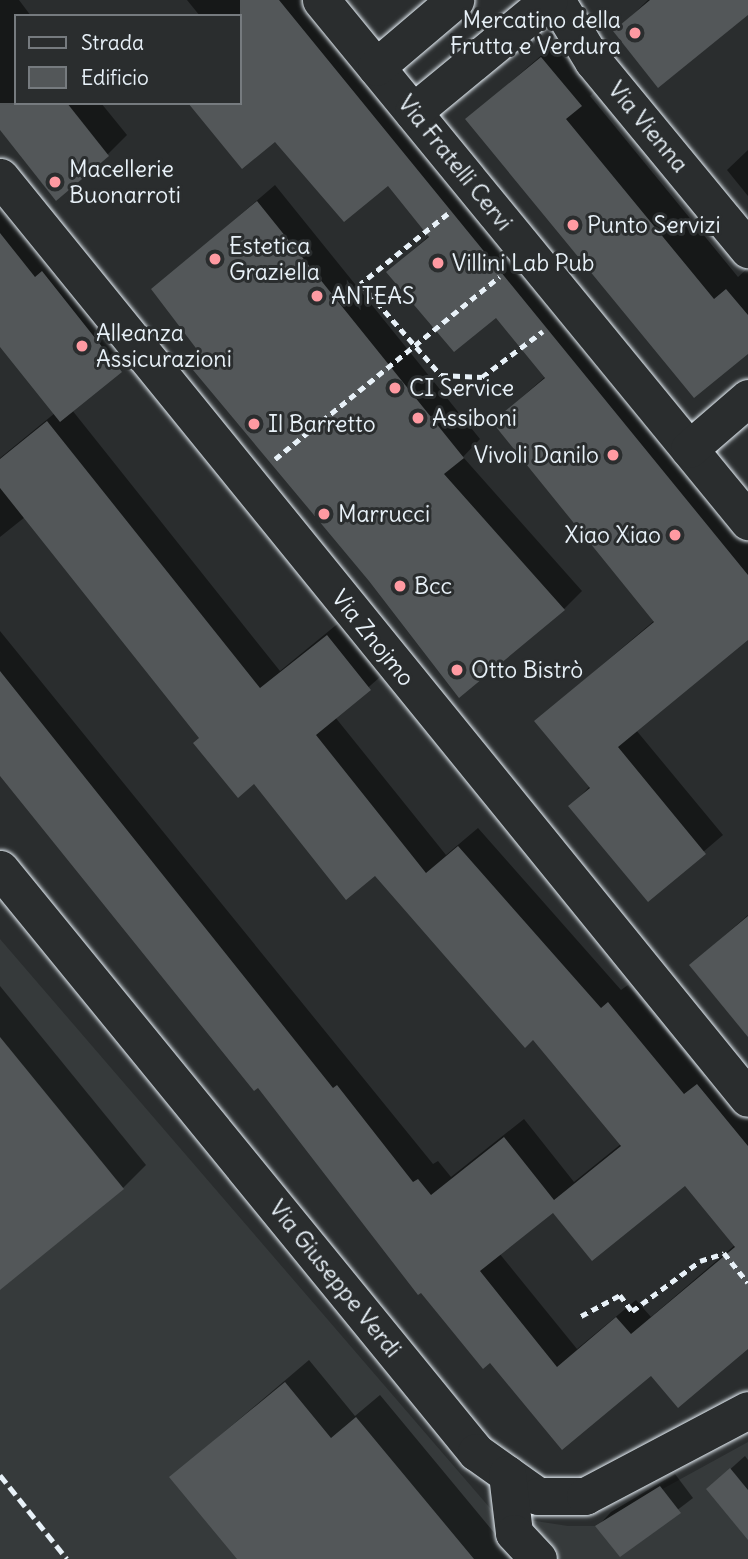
<!DOCTYPE html>
<meta charset="utf-8">
<style>
body{margin:0}
#map{position:relative;width:748px;height:1559px;overflow:hidden;background:#2a2d2e;font-family:Delius,sans-serif}
div>[style]{position:absolute}
[style*='--x']{left:calc(var(--x)*1px);top:calc(var(--y)*1px);width:calc(var(--w)*1px);rotate:calc(var(--a)*1deg)}
.built>*{inset:0;background:#363a3b}
.shadow>*{inset:0;background:#0007}
.building>*{inset:0;background:#535759}
.path>*{height:4.5px;margin-top:-2.25px;transform-origin:0;background:repeating-linear-gradient(90deg,#e8f1f8 0 7px,transparent 0 12px)}
.roads{filter:drop-shadow(0 0 2px #e8f1f8) drop-shadow(0 0 2px #e8f1f8)}
.minor>*{height:37px;margin:-18.5px;padding:0 18.5px;transform-origin:18.5px;border-radius:18.5px;background:#2a2d2e}
.rail>*{height:5px;margin-top:-2.5px;transform-origin:0;background:repeating-linear-gradient(90deg,#e8f1f8 0 10px,transparent 0 15px)}
.dots>*{width:19px;height:19px;translate:-50% -50%;box-sizing:border-box;border:4px solid #2a2d2e;border-radius:50%}
span{translate:-50% -50%;white-space:nowrap;text-align:center;line-height:1.15;-webkit-text-stroke:6px #2a2d2e;paint-order:stroke}
.poi-label{font-size:23px;color:#e8f1f8}
.right{translate:-100% -50%;text-align:right}
.left{translate:0 -50%;text-align:left}
.street-label{font-size:23px;color:#e8f1f8}
.legend{position:absolute;left:14px;top:14px;width:228px;height:91px;box-sizing:border-box;background:#2a2d2e;border:2px solid #767b7f;margin:0;padding:9px 12px;list-style:none;font-size:21px;color:#e8f1f8}
.legend li{display:flex;align-items:center;gap:14px;height:35px}
.legend b{width:35px;border:2px solid #767b7f}
</style>
<div id="map">
<div class="built">
<i style="clip-path:polygon(0 939px,496px 1515px,568px 1526px,595px 1526px,748px 1442px,748px 1559px,0 1559px)"></i>
</div>
<div class="shadow">
<i style="clip-path:polygon(0 0,19px 0,31px 16px,16px 16px,16px 103px,101px 103px,127px 135px,107px 155px,0 127px)"></i>
<i style="clip-path:polygon(187px 0,310px 0,748px 539px,748px 638px,636px 730px,723px 835px,648px 899px,571px 806px,590px 786px,536px 721px,655px 620px,494px 422px,546px 376px,497px 316px,388px 272px,430px 235px,388px 184px,275px 139px,240px 103px,240px 16px,200px 16px)"></i>
<i style="clip-path:polygon(648px 0,748px 0,748px 13px,616px 31px)"></i>
<i style="clip-path:polygon(565px 35px,604px 82px,590px 96px,738px 277px,748px 268px,748px 352px,468px 119px)"></i>
<i style="clip-path:polygon(748px 150px,748px 196px,727px 170px)"></i>
<i style="clip-path:polygon(275px 185px,480px 439px,463px 457px,582px 591px,564px 609px,153px 290px)"></i>
<i style="clip-path:polygon(evenodd,0 190px,140px 352px,72px 410px,280px 671px,346px 617px,389px 669px,335px 717px,446px 855px,478px 828px,621px 990px,628px 985px,704px 1077px,717px 1066px,748px 1103px,748px 1347px,651px 1374px,562px 1447px,0 771px,0 631px,433px 1164px,438px 1161px,451px 1177px,524px 1119px,574px 1182px,621px 1144px,534px 1038px,376px 874px,201px 737px,25px 517px,0 537px,0 458px,55px 413px,0 344px,0 190px,685px 1184px,735px 1245px,651px 1317px,636px 1300px,577px 1349px,499px 1253px,553px 1211px,685px 1184px)"></i>
<i style="clip-path:polygon(748px 915px,748px 1034px,691px 965px)"></i>
<i style="clip-path:polygon(0 986px,146px 1165px,123px 1188px,0 1274px)"></i>
<i style="clip-path:polygon(309px 1360px,355px 1416px,380px 1395px,516px 1559px,239px 1559px,171px 1477px)"></i>
<i style="clip-path:polygon(745px 1456px,748px 1460px,748px 1521px,708px 1489px)"></i>
<i style="clip-path:polygon(675px 1474px,693px 1498px,620px 1554px,598px 1526px,611px 1512px)"></i>
</div>
<div class="building">
<i style="clip-path:polygon(240px 0,279px 0,748px 575px,748px 640px,618px 747px,706px 854px,648px 902px,568px 806px,590px 788px,534px 721px,654px 622px,492px 422px,545px 378px,496px 318px,454px 352px,386px 272px,429px 237px,388px 186px,344px 222px,275px 142px,242px 169px,188px 103px,240px 103px)"></i>
<i style="clip-path:polygon(650px 0,748px 0,748px 15px,658px 88px,613px 31px)"></i>
<i style="clip-path:polygon(541px 57px,582px 106px,566px 119px,714px 299px,726px 289px,748px 315px,748px 354px,694px 398px,465px 119px)"></i>
<i style="clip-path:polygon(0 103px,67px 103px,109px 156px,56px 201px,0 130px)"></i>
<i style="clip-path:polygon(257px 201px,464px 458px,444px 474px,565px 610px,459px 698px,369px 581px,193px 370px,205px 360px,151px 289px)"></i>
<i style="clip-path:polygon(0 233px,35px 277px,42px 271px,122px 372px,60px 422px,0 347px)"></i>
<i style="clip-path:polygon(evenodd,47px 421px,260px 688px,327px 635px,371px 690px,316px 735px,426px 873px,458px 846px,601px 1008px,608px 1002px,684px 1094px,697px 1084px,748px 1146px,748px 1349px,678px 1408px,651px 1376px,562px 1450px,490px 1363px,483px 1369px,421px 1293px,418px 1295px,258px 1088px,254px 1091px,0 776px,0 671px,333px 1088px,337px 1085px,413px 1182px,418px 1179px,431px 1195px,504px 1137px,554px 1200px,621px 1146px,533px 1040px,525px 1048px,375px 876px,346px 900px,254px 784px,238px 798px,193px 743px,199px 738px,0 488px,0 459px,47px 421px,685px 1186px,735px 1247px,631px 1334px,616px 1317px,557px 1367px,480px 1271px,553px 1213px,592px 1261px,685px 1186px)"></i>
<i style="clip-path:polygon(748px 916px,748px 1037px,689px 965px)"></i>
<i style="clip-path:polygon(0 1037px,124px 1189px,0 1290px)"></i>
<i style="clip-path:polygon(285px 1382px,331px 1438px,356px 1417px,474px 1559px,237px 1559px,169px 1477px)"></i>
<i style="clip-path:polygon(730px 1468px,748px 1490px,748px 1540px,706px 1489px)"></i>
<i style="clip-path:polygon(660px 1486px,681px 1513px,620px 1557px,595px 1526px)"></i>
</div>
<div class="path">
<i style="--x:448;--y:214;--w:112;--a:141.2"></i>
<i style="--x:361;--y:284;--w:121;--a:48.7"></i>
<i style="--x:441;--y:375;--w:41;--a:2.8"></i>
<i style="--x:482;--y:377;--w:76;--a:-37"></i>
<i style="--x:275;--y:459;--w:289;--a:-39.1"></i>
<i style="--x:581;--y:1316;--w:44;--a:-28.3"></i>
<i style="--x:620;--y:1295;--w:20;--a:53"></i>
<i style="--x:632;--y:1311;--w:84;--a:-36.3"></i>
<i style="--x:700;--y:1261;--w:25;--a:-18"></i>
<i style="--x:724;--y:1253;--w:38;--a:51"></i>
</div>
<div class="roads">
<div class="minor">
<i style="--x:321;--y:0;--w:674;--a:50.66"></i>
<i style="--x:556;--y:0;--w:71;--a:58.8"></i>
<i style="--x:593;--y:61;--w:244;--a:50.5"></i>
<i style="--x:376;--y:67;--w:104;--a:-40.3"></i>
<i style="--x:413;--y:112;--w:176;--a:-39.5"></i>
<i style="--x:0;--y:177;--w:1186;--a:50.92"></i>
<i style="--x:689;--y:449;--w:78;--a:-40.8"></i>
<i style="--x:0;--y:869;--w:753;--a:50.77"></i>
<i style="--x:476;--y:1452;--w:76;--a:35.4"></i>
<i style="--x:538;--y:1496;--w:47;--a:0"></i>
<i style="--x:585;--y:1496;--w:184;--a:-27.8"></i>
<i style="--x:507;--y:1474;--w:59;--a:83.2"></i>
<i style="--x:514;--y:1533;--w:35;--a:47"></i>
</div>
</div>
<div class="rail">
<i style="--x:0;--y:1475;--w:107;--a:51.4"></i>
</div>
<div class="dots">
<i style="left:635px;top:33px;background:#ff9aa2"></i>
<i style="left:55px;top:182px;background:#ff9aa2"></i>
<i style="left:573px;top:225px;background:#ff9aa2"></i>
<i style="left:215px;top:259px;background:#ff9aa2"></i>
<i style="left:438px;top:263px;background:#ff9aa2"></i>
<i style="left:317px;top:296px;background:#ff9aa2"></i>
<i style="left:82px;top:346px;background:#ff9aa2"></i>
<i style="left:395px;top:388px;background:#ff9aa2"></i>
<i style="left:418px;top:418px;background:#ff9aa2"></i>
<i style="left:254px;top:424px;background:#ff9aa2"></i>
<i style="left:613px;top:455px;background:#ff9aa2"></i>
<i style="left:324px;top:514px;background:#ff9aa2"></i>
<i style="left:675px;top:535px;background:#ff9aa2"></i>
<i style="left:400px;top:586px;background:#ff9aa2"></i>
<i style="left:457px;top:670px;background:#ff9aa2"></i>
</div>
<div class="poi-label">
<span class="right" style="left:621px;top:33px">Mercatino della<br>Frutta e Verdura</span>
<span class="left" style="left:69px;top:182px">Macellerie<br>Buonarroti</span>
<span class="left" style="left:587px;top:225px">Punto Servizi</span>
<span class="left" style="left:229px;top:259px">Estetica<br>Graziella</span>
<span class="left" style="left:452px;top:263px">Villini Lab Pub</span>
<span class="left" style="left:331px;top:296px">ANTEAS</span>
<span class="left" style="left:96px;top:346px">Alleanza<br>Assicurazioni</span>
<span class="left" style="left:409px;top:388px">CI Service</span>
<span class="left" style="left:432px;top:418px">Assiboni</span>
<span class="left" style="left:268px;top:424px">Il Barretto</span>
<span class="right" style="left:599px;top:455px">Vivoli Danilo</span>
<span class="left" style="left:338px;top:514px">Marrucci</span>
<span class="right" style="left:661px;top:535px">Xiao Xiao</span>
<span class="left" style="left:414px;top:586px">Bcc</span>
<span class="left" style="left:471px;top:670px">Otto Bistrò</span>
</div>
<div class="street-label">
<span style="left:648px;top:127px;rotate:50deg">Via Vienna</span>
<span style="left:455px;top:163px;rotate:51deg">Via Fratelli Cervi</span>
<span style="left:373px;top:638px;rotate:51deg">Via Znojmo</span>
<span style="left:335px;top:1279px;rotate:51deg">Via Giuseppe Verdi</span>
</div>
<ul class="legend">
<li><b style="height:9px;background:#2a2d2e"></b>Strada</li>
<li><b style="height:19px;background:#535759"></b>Edificio</li>
</ul>
</div>
